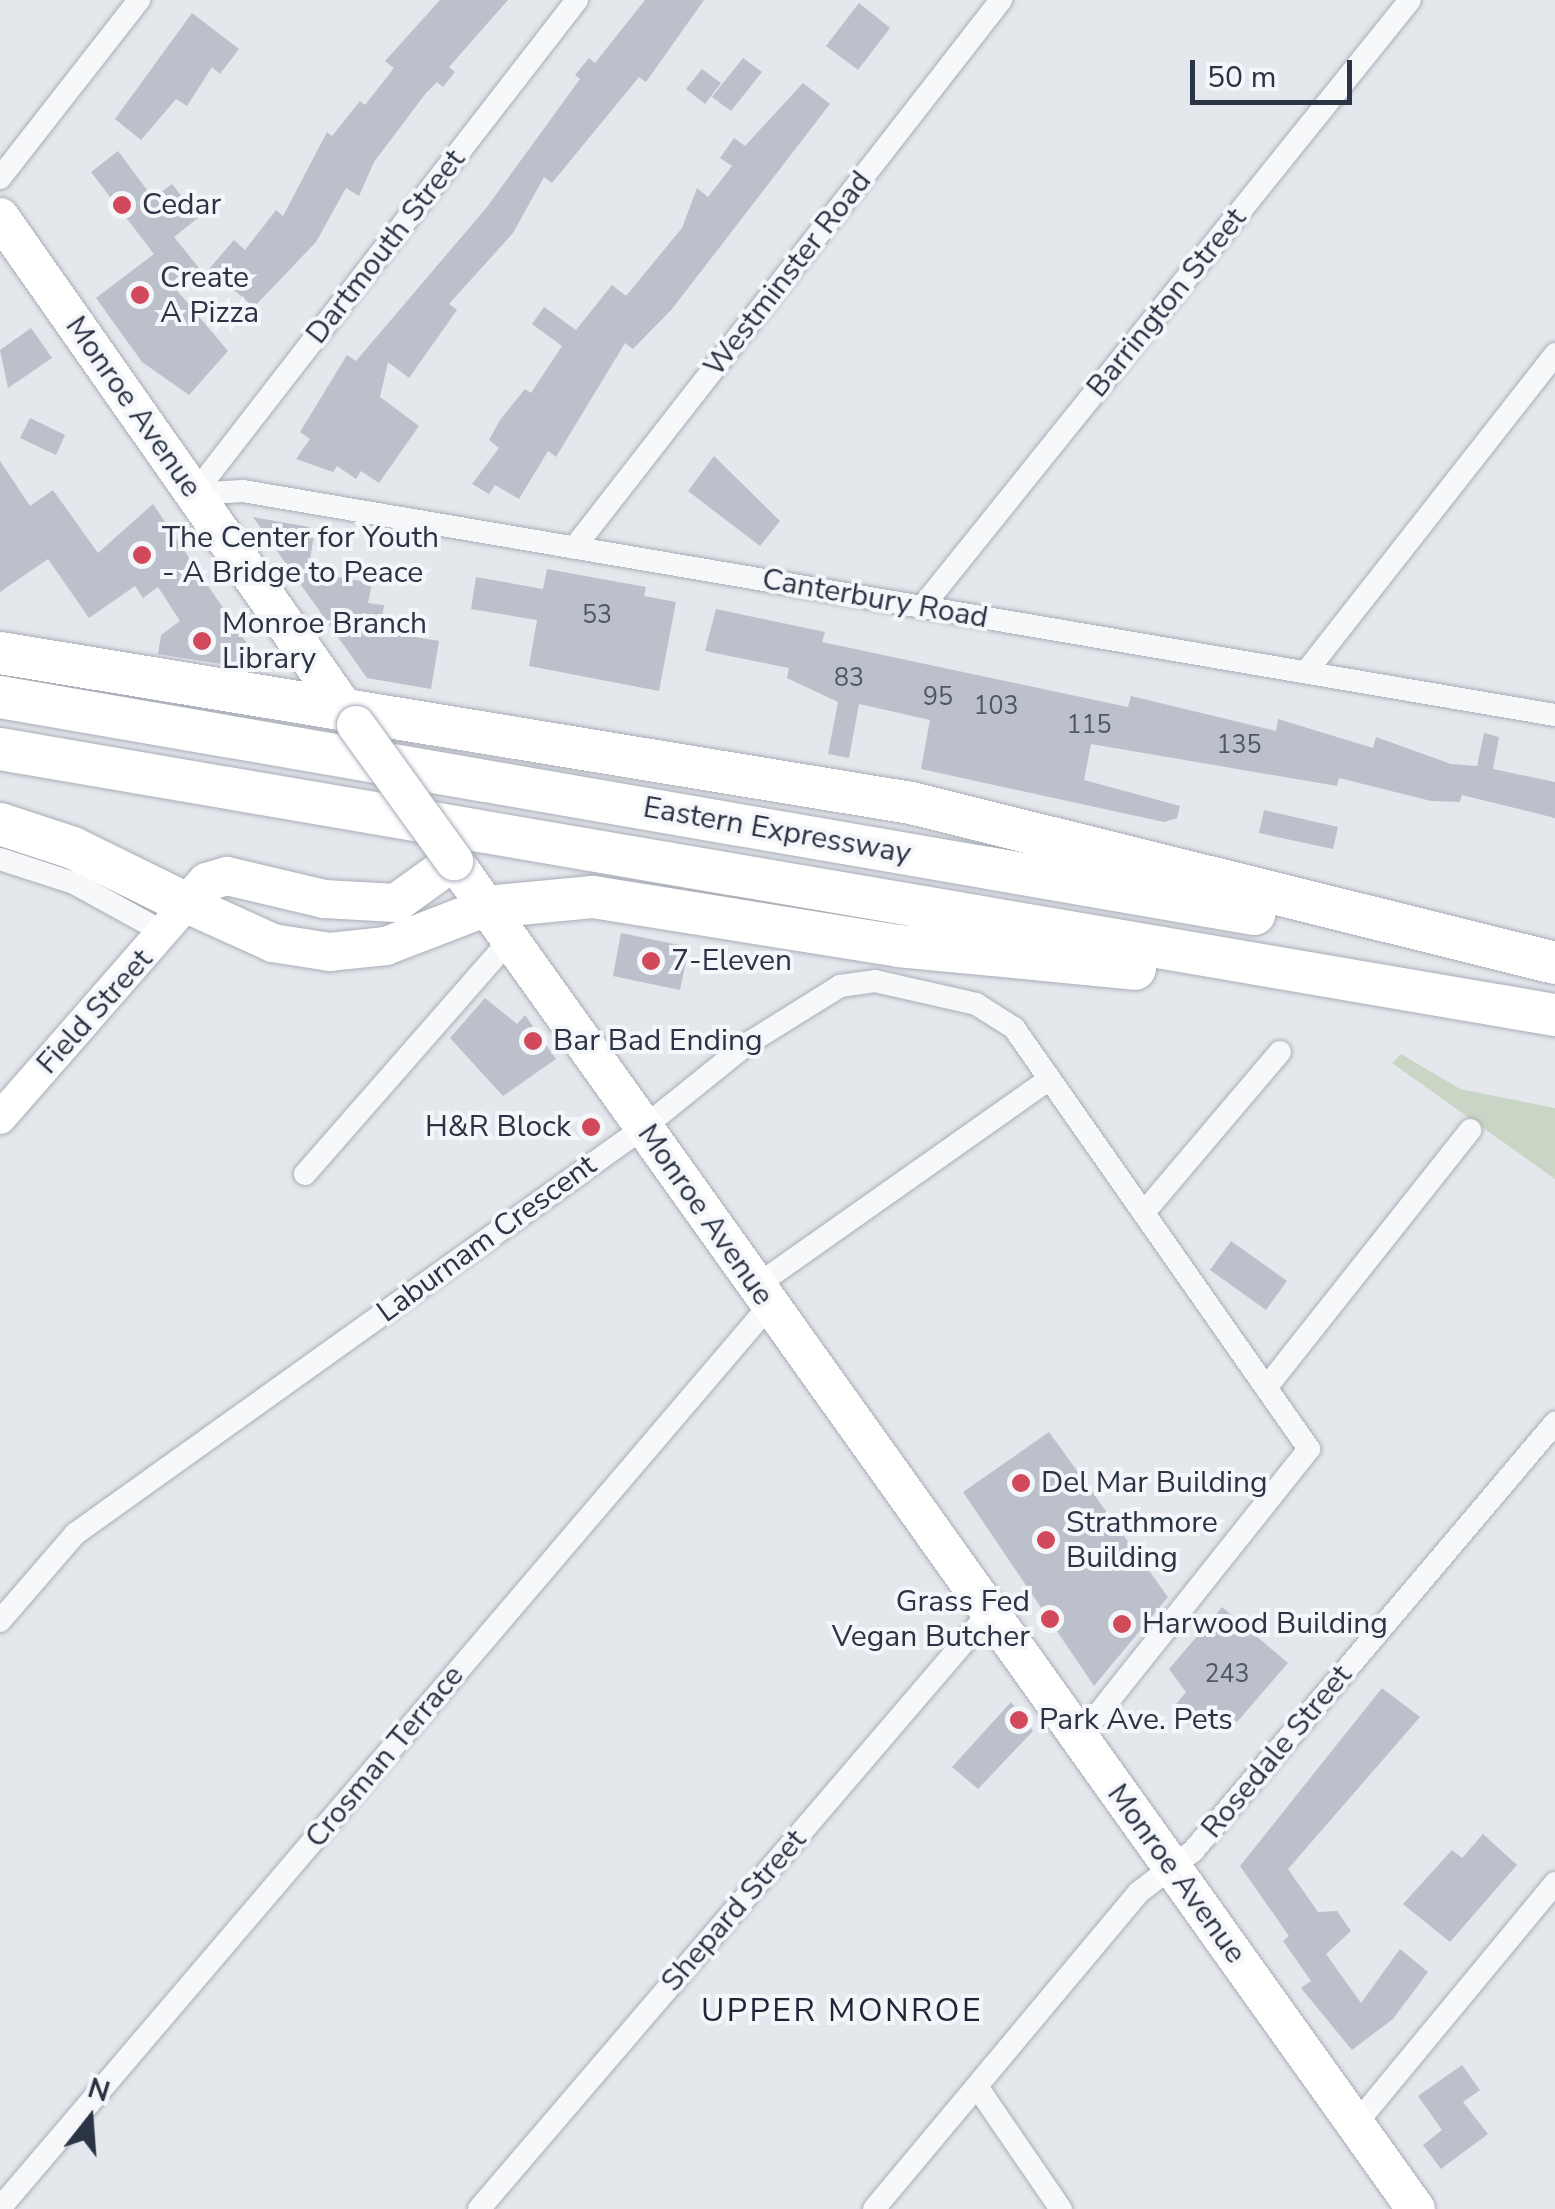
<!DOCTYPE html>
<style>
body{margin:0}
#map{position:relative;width:1555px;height:2209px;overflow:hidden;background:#e4e7ec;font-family:"Nunito Sans",sans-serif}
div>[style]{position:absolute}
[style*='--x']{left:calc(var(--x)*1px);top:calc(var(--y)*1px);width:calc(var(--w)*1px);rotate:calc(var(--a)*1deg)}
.green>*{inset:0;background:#c9d6c5}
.building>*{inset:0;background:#bbc0ca}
.roads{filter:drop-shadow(0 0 2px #a9aeb7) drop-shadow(0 0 2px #a9aeb7)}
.street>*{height:22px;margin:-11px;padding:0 11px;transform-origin:11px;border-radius:11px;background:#f7f8fa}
.secondary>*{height:32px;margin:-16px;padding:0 16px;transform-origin:16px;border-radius:16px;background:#fff}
.primary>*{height:38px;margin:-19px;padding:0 19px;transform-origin:19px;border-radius:19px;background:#fff}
.highway>*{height:42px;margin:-21px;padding:0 21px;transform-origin:21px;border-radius:21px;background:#fff}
.bridges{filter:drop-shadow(0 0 2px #a3abb8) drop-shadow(0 0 2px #a3abb8)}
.primary-bridge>*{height:38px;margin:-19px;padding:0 19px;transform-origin:19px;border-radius:19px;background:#fff}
.dots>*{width:28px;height:28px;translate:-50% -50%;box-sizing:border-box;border:5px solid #f4f6f9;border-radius:50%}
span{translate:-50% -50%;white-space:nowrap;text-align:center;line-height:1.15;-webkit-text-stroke:8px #f4f6f9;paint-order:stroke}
.number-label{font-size:25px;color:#4f5766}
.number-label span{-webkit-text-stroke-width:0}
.poi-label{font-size:30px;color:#2b3445}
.left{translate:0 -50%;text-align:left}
.right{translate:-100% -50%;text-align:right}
.street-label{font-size:30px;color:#2b3445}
.neighbourhood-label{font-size:32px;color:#1d2536;letter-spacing:2.5px}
.north{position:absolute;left:40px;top:2069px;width:100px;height:100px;-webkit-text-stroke:8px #f4f6f9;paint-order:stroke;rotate:17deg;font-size:28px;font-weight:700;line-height:40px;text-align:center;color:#2b3445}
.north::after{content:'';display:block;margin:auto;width:35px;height:45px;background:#2b3445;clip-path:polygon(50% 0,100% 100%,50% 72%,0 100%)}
.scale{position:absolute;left:1190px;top:60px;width:162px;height:45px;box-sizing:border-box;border:5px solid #2b3445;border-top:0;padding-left:12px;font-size:30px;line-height:35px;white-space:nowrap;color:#2b3445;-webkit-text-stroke:8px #f4f6f9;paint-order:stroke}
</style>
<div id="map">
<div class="green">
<i style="clip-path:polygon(1401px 1054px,1460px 1089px,1555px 1108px,1555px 1179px,1392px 1063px)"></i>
</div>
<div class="building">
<i style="clip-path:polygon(440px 0,508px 0,449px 67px,455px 72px,443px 87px,437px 82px,426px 93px,374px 162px,359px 196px,346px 188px,316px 242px,254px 307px,209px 269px,234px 240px,245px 250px,276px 210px,283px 216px,327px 132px,332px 136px,360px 101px,365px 105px,394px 68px,385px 61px)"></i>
<i style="clip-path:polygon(645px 0,704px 0,646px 82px,639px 77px,552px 183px,544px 177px,513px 233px,449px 304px,457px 310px,409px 378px,388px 362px,380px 397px,419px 426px,379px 483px,361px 471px,356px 479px,337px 466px,333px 472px,296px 459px,310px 439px,300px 432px,347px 355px,356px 361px,487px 207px,580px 79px,575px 75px,589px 58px,595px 63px)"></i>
<i style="clip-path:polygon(859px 3px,890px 28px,858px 70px,826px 46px)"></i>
<i style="clip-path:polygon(192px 13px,239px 49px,220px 74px,212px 67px,187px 106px,176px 99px,141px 140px,115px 119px)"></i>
<i style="clip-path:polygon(743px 58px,762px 72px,731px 111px,712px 97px)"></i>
<i style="clip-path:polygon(702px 69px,721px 83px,705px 104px,686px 89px)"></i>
<i style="clip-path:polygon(803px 83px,830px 104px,672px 309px,633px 349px,625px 343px,556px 457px,548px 451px,519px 499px,495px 485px,489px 494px,472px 484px,499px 448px,489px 440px,500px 420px,525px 389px,531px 393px,562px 346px,532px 324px,544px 307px,576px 330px,612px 285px,626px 296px,682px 228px,697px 188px,708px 197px,732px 166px,720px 158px,734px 138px,745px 146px)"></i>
<i style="clip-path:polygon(118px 151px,153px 198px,172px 184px,198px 218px,174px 237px,199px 268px,174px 287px,228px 351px,189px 395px,142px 362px,96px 298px,154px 254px,91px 172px)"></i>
<i style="clip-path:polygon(31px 328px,52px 358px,8px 388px,0 350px)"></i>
<i style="clip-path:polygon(30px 418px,65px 435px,56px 455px,20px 438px)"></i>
<i style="clip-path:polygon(714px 456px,780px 521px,760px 546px,688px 491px)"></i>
<i style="clip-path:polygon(0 461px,30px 506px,53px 490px,98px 553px,153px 504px,250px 648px,247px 668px,158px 654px,161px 635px,180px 621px,158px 587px,143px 598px,135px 586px,89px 618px,48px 559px,0 592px)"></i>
<i style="clip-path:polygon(253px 517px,315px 528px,308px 572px,372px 583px,368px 603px,384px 605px,380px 631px,439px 641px,431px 689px,367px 678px)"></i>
<i style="clip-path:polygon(547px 569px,646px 587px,644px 596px,676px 602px,659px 691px,529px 666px,537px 620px,471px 609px,476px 577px,543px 589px)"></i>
<i style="clip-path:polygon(716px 609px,825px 632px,822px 642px,1128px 707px,1131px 696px,1276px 731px,1278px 719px,1373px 748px,1376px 737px,1451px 764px,1477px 766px,1484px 733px,1499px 737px,1493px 769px,1555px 782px,1555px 818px,1462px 795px,1460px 802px,1431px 801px,1339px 778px,1337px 786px,1091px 744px,1084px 780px,1180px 806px,1177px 818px,1164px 822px,921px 769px,930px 720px,859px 704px,849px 758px,828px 754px,838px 702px,787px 678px,789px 668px,705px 651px)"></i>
<i style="clip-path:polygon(1264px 810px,1338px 827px,1333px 849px,1259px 833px)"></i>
<i style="clip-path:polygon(621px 933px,689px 947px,680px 990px,613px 976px)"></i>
<i style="clip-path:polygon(485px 998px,517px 1024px,525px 1015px,556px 1059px,503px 1096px,450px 1038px)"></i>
<i style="clip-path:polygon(1231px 1241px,1287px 1281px,1266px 1310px,1210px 1270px)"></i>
<i style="clip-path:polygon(1049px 1432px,1168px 1597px,1094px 1686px,963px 1492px)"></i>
<i style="clip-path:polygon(1222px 1607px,1288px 1663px,1237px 1722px,1226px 1713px,1197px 1732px,1177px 1715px,1175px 1705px,1186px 1692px,1169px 1669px)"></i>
<i style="clip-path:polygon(1382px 1688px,1420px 1717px,1288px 1869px,1318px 1912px,1337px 1911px,1351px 1931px,1326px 1954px,1361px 2003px,1400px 1949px,1428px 1972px,1393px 2019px,1352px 2050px,1301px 1988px,1311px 1981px,1283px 1941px,1289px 1936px,1240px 1866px)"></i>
<i style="clip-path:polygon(1011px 1702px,1033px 1731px,978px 1789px,952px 1767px)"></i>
<i style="clip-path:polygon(1483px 1834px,1517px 1865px,1450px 1942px,1403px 1904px,1452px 1850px,1462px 1858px)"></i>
<i style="clip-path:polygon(1462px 2065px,1480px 2090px,1463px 2102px,1488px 2134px,1441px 2169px,1423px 2145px,1442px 2130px,1418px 2096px)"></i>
</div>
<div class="roads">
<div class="street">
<i style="--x:0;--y:178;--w:226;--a:-52"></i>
<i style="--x:194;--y:494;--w:49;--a:-3.5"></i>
<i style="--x:243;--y:491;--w:1331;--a:9.69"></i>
<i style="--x:194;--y:494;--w:625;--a:-52.21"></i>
<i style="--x:574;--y:548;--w:695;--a:-52.07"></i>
<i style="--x:923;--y:606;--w:777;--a:-51.21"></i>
<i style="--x:1306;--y:672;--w:404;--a:-51.9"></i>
<i style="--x:0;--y:859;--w:78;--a:18"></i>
<i style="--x:74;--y:883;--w:104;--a:28.8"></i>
<i style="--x:305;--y:1174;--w:311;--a:-48.8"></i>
<i style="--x:1146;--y:1210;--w:207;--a:-49.7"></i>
<i style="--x:756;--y:1286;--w:359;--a:-35.2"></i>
<i style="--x:1269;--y:1384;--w:324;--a:-51.6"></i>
<i style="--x:0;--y:1621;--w:115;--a:-49.2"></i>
<i style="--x:75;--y:1534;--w:698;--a:-35.56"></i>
<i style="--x:643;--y:1128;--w:134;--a:-38.9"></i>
<i style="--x:747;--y:1044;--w:110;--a:-31.9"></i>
<i style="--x:840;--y:986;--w:35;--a:-8"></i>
<i style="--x:875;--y:981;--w:104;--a:12.8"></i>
<i style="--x:976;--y:1004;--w:45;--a:32.3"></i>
<i style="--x:1014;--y:1028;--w:514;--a:54.98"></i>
<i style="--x:1309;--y:1449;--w:371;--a:128.5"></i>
<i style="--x:978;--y:2088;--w:147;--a:55.6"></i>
<i style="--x:1355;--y:2125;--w:314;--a:-50.4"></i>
<i style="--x:0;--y:2208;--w:1185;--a:-49.55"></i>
<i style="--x:479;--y:2209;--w:784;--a:-49.45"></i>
<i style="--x:874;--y:2209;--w:413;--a:-50.1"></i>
<i style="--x:1139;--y:1892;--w:68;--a:-37.2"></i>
<i style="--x:1193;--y:1851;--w:561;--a:-49.78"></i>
</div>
<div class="secondary">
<i style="--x:0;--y:1118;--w:284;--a:-48.9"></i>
</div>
<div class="primary">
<i style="--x:0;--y:217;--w:620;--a:54.98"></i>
<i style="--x:487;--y:907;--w:108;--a:158.9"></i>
<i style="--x:386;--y:946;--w:56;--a:173.9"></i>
<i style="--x:330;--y:952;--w:58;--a:-171"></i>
<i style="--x:273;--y:943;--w:94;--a:-155.6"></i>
<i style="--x:187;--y:904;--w:30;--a:-48"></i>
<i style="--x:207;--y:882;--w:21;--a:-17"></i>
<i style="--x:227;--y:876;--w:100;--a:13.3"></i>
<i style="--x:324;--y:899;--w:72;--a:3.2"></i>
<i style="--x:396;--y:903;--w:72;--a:-35.9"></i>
<i style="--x:454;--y:861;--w:1656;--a:54.49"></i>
</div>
<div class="highway">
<i style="--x:0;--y:653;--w:923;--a:9.35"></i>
<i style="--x:911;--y:803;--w:664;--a:13.95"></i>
<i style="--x:0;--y:697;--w:1273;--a:9.82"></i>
<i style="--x:0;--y:749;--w:1578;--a:9.71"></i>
<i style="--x:0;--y:824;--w:77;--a:18.2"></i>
<i style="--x:73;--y:848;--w:127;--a:26.2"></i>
<i style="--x:487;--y:907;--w:106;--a:-5.4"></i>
<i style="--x:593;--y:897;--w:309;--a:9.1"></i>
<i style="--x:898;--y:946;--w:238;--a:5.5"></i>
</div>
</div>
<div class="bridges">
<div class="primary-bridge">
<i style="--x:356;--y:725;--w:168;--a:54.2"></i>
</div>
</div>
<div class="dots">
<i style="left:122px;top:205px;background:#d1495b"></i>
<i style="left:140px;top:295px;background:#d1495b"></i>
<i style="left:142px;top:555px;background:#d1495b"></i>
<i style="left:202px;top:641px;background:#d1495b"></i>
<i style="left:651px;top:961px;background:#d1495b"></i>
<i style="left:533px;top:1041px;background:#d1495b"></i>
<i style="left:591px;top:1127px;background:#d1495b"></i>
<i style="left:1021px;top:1483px;background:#d1495b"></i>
<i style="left:1046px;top:1540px;background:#d1495b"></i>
<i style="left:1050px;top:1619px;background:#d1495b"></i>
<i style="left:1122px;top:1624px;background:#d1495b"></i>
<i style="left:1019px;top:1720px;background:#d1495b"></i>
</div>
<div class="number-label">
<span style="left:597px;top:615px">53</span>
<span style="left:849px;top:678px">83</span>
<span style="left:938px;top:697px">95</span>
<span style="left:996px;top:706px">103</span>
<span style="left:1089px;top:725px">115</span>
<span style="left:1239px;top:745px">135</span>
<span style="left:1227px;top:1674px">243</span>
</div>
<div class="poi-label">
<span class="left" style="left:142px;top:205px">Cedar</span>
<span class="left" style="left:160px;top:295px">Create<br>A Pizza</span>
<span class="left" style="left:162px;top:555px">The Center for Youth<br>- A Bridge to Peace</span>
<span class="left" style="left:222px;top:641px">Monroe Branch<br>Library</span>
<span class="left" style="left:671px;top:961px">7-Eleven</span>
<span class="left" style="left:553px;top:1041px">Bar Bad Ending</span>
<span class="right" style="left:571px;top:1127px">H&amp;R Block</span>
<span class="left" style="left:1041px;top:1483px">Del Mar Building</span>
<span class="left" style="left:1066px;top:1540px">Strathmore<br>Building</span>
<span class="right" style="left:1030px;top:1619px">Grass Fed<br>Vegan Butcher</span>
<span class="left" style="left:1142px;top:1624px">Harwood Building</span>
<span class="left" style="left:1039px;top:1720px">Park Ave. Pets</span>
</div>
<div class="street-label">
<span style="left:386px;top:247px;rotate:-52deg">Dartmouth Street</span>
<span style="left:788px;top:274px;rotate:-52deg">Westminster Road</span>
<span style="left:1167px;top:303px;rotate:-51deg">Barrington Street</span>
<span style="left:133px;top:407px;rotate:55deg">Monroe Avenue</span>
<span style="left:875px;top:599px;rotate:10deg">Canterbury Road</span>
<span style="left:777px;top:831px;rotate:10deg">Eastern Expressway</span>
<span style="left:95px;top:1012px;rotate:-48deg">Field Street</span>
<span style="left:705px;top:1215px;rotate:55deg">Monroe Avenue</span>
<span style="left:487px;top:1239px;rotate:-36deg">Laburnam Crescent</span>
<span style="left:1277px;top:1752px;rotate:-50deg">Rosedale Street</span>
<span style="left:385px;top:1757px;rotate:-50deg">Crosman Terrace</span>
<span style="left:1176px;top:1874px;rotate:54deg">Monroe Avenue</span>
<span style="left:734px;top:1911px;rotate:-49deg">Shepard Street</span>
</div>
<div class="neighbourhood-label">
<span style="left:842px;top:2011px">UPPER MONROE</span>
</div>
<div class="north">N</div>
<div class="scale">50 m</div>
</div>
